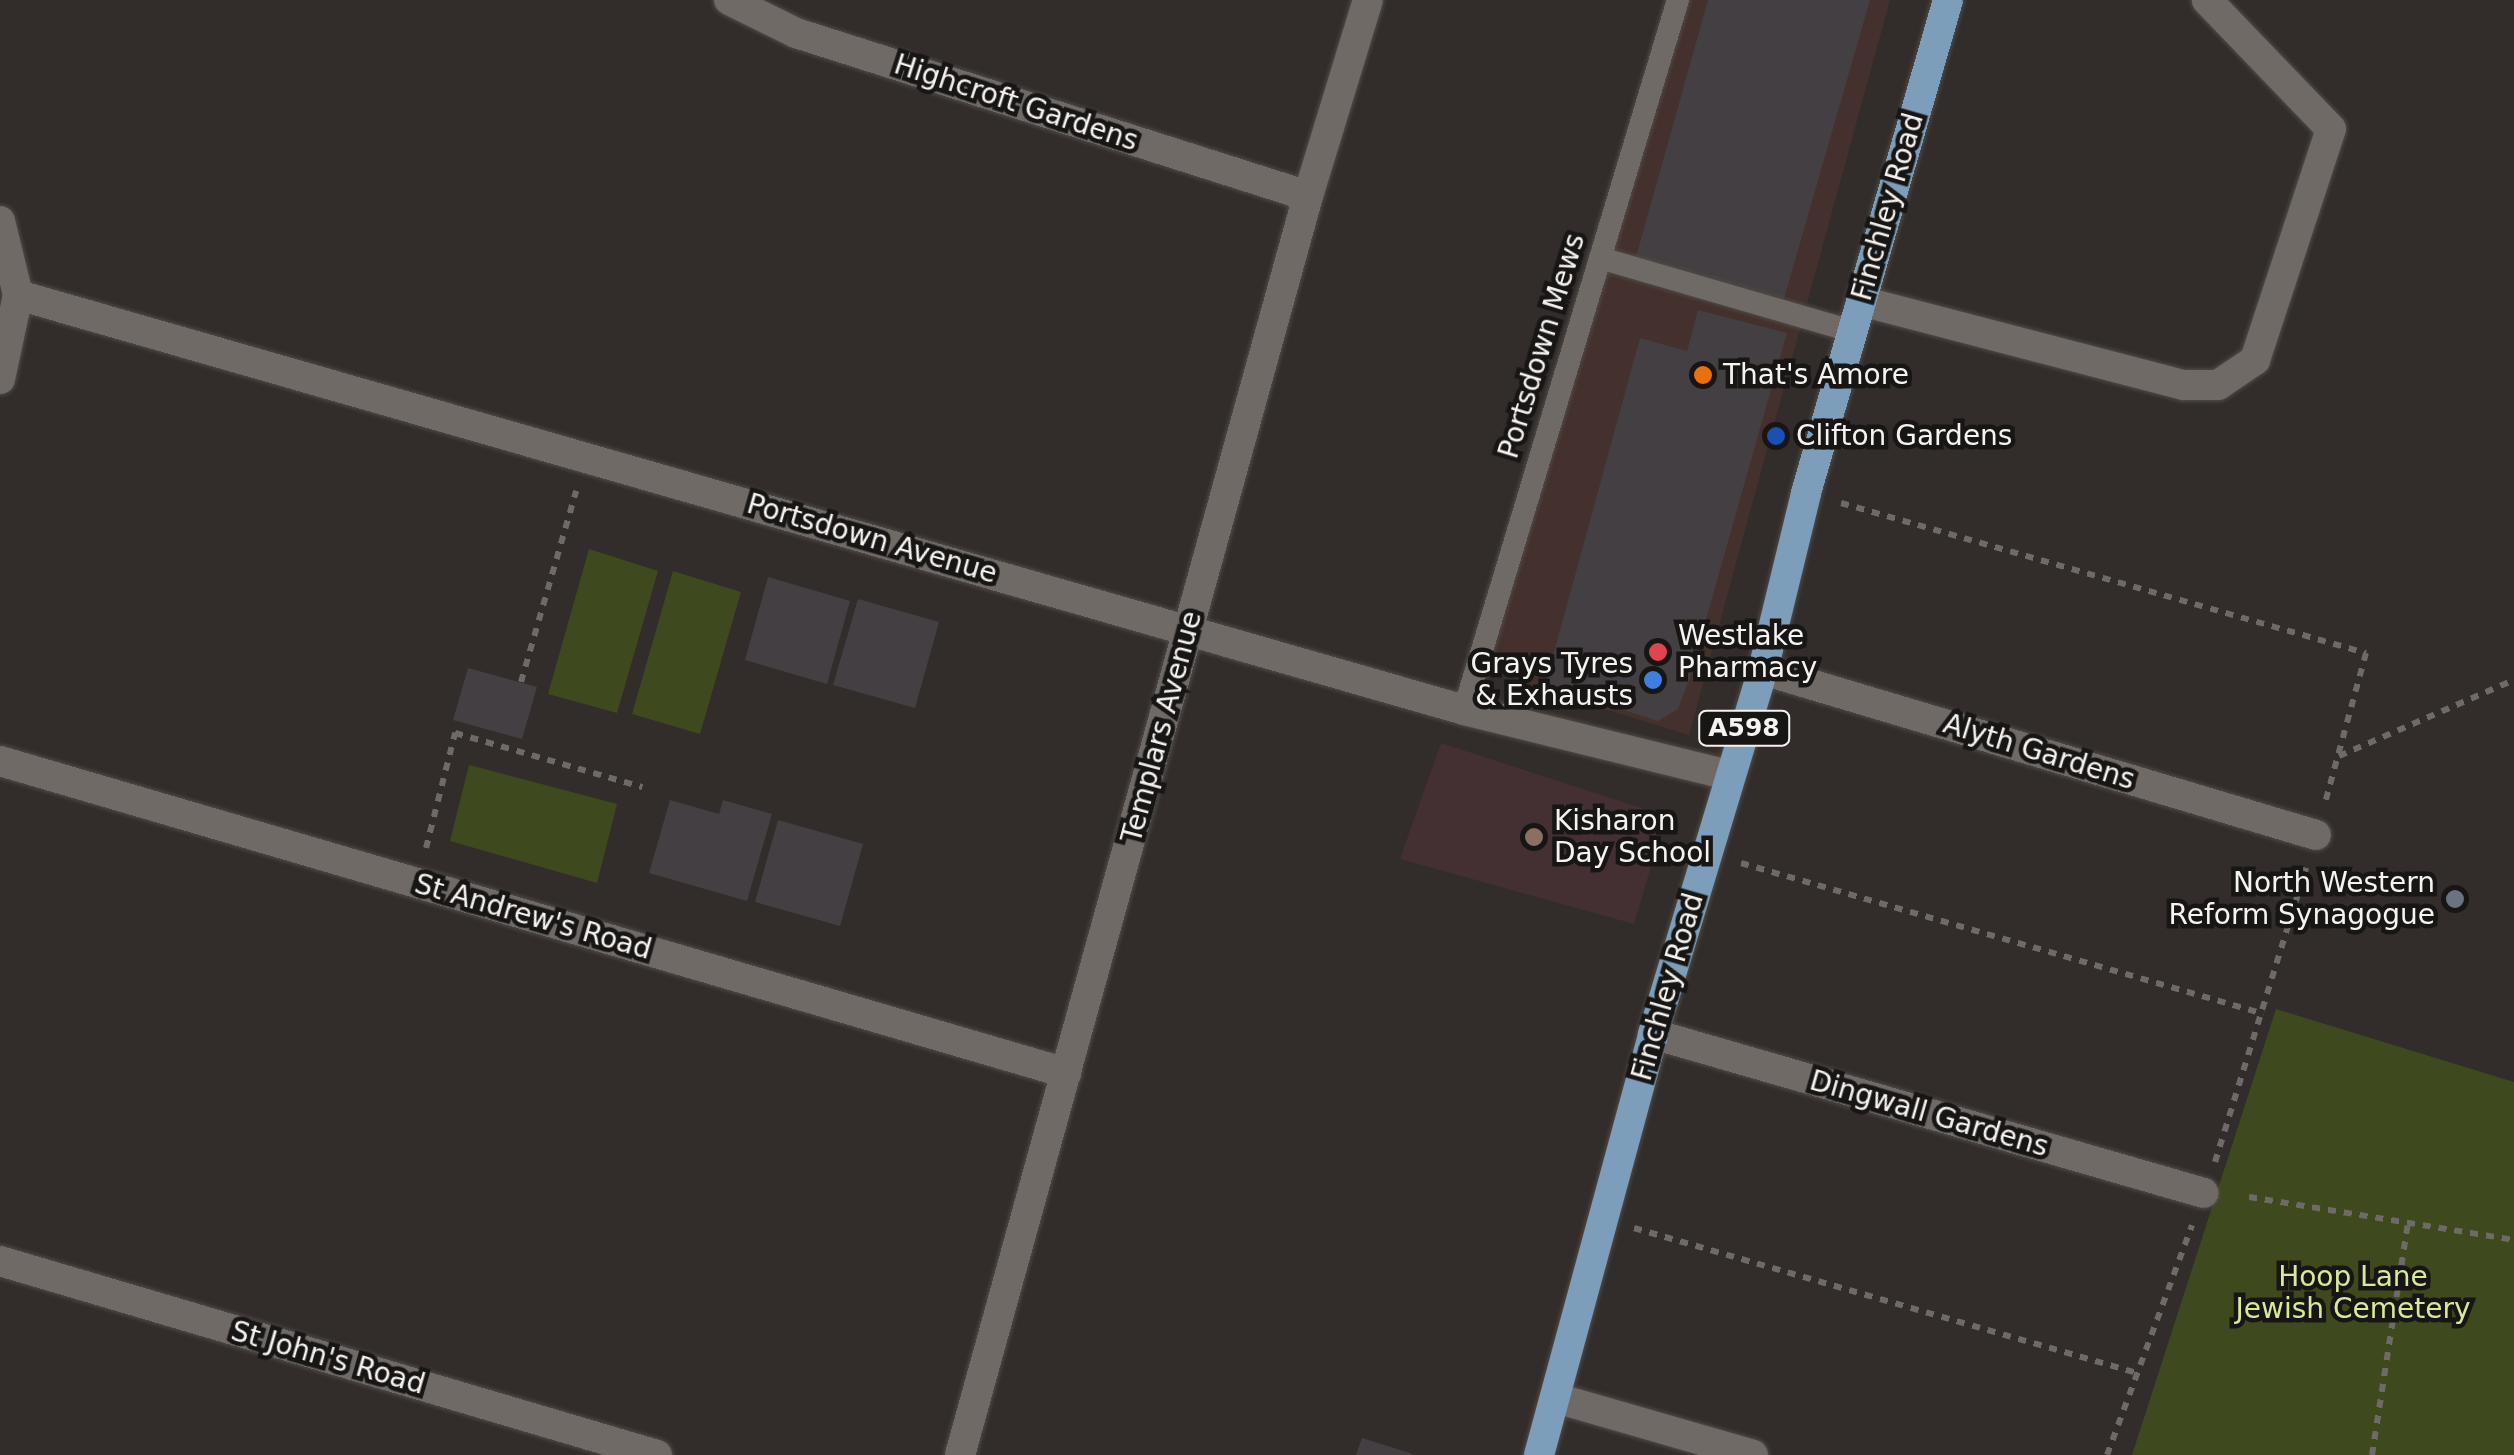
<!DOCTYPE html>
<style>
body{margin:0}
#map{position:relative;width:2514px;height:1455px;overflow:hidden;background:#322d2a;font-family:"DejaVu Sans",sans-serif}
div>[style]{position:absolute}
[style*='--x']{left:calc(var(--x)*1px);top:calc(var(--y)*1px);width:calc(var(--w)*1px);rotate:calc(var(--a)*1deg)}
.commercial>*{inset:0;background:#44302c}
.education>*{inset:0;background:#443033}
.green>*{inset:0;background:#3f491e}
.building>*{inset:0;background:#443f42}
.path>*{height:6px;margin-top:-3px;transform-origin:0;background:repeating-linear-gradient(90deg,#6e6a67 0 8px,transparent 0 16px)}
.roads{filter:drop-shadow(0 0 2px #4f4b48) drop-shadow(0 0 2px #4f4b48)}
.lane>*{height:22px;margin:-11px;padding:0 11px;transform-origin:11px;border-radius:11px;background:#6f6a66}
.street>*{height:30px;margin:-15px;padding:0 15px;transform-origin:15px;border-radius:15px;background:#6f6a66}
.primary>*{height:30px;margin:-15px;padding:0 15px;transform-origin:15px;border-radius:15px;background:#7c9ebb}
.dots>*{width:28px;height:28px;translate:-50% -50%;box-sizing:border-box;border:5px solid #181615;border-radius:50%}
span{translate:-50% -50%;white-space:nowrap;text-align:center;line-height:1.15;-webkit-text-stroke:9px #181615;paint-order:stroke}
.shield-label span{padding:2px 8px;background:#181615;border:2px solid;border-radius:8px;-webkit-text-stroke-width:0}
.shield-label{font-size:25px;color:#f6f2f0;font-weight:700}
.street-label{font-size:28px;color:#f6f2f0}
.poi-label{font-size:28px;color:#f6f2f0}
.left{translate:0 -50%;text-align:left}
.right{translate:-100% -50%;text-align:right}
.park-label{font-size:28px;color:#d6ea99}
</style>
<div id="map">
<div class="commercial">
<i style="clip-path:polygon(1678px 0,1890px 0,1689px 735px,1538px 689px,1479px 661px)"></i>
</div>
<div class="education">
<i style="clip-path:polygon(1441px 743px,1666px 816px,1634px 924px,1400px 859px)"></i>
</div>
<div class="green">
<i style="clip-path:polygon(589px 549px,658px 571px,617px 713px,548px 694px)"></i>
<i style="clip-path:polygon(673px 571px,741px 592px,700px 734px,632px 714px)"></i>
<i style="clip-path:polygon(469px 765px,617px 804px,597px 883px,450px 841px)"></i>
<i style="clip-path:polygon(2276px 1009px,2514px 1082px,2514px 1455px,2132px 1455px)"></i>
</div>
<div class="building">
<i style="clip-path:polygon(1708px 0,1870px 0,1784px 299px,1636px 257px)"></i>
<i style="clip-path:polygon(1698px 310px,1787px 333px,1689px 680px,1678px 709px,1658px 721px,1545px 685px,1640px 338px,1687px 351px)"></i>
<i style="clip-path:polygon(768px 577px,850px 601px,827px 684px,745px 660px)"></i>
<i style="clip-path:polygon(858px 599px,939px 622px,915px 708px,833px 685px)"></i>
<i style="clip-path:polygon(468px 668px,537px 687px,522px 739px,453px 720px)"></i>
<i style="clip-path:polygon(670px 800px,719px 814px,723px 800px,772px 814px,747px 901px,649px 873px)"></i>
<i style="clip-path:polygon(778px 820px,863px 844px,840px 926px,755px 902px)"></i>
<i style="clip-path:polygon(1362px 1438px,1413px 1454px,1413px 1455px,1356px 1455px)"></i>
</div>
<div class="path">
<i style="--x:1841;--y:503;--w:546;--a:15.95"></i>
<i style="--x:2366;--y:653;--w:156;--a:105.3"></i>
<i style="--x:521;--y:682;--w:199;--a:-73.9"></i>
<i style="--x:2339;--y:756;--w:191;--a:-23.5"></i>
<i style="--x:426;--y:848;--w:119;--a:-75.8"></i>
<i style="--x:455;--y:733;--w:195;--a:16.1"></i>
<i style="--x:1741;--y:863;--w:544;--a:16.1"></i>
<i style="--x:2215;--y:1162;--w:308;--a:-72.8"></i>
<i style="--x:2249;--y:1197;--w:268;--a:9.2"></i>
<i style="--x:1634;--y:1228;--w:523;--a:16.08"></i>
<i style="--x:2107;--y:1455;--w:245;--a:-69.7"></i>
<i style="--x:2372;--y:1455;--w:235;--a:-81.2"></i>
</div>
<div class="roads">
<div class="lane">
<i style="--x:1600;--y:258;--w:262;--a:16.2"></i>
<i style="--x:1464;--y:710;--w:742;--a:-73.23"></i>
</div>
<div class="street">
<i style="--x:729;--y:0;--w:75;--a:26.2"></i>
<i style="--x:796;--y:33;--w:537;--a:17.66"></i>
<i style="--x:0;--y:221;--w:76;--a:76.3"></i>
<i style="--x:18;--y:295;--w:86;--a:102.1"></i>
<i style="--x:18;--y:295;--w:1504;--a:16.01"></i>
<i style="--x:1464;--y:710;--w:273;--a:13.8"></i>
<i style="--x:1861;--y:301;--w:334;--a:14.6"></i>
<i style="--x:2184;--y:385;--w:34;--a:0"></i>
<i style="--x:2218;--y:385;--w:45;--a:-34"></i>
<i style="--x:2255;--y:360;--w:243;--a:-71.8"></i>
<i style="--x:2331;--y:129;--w:179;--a:-133.9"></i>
<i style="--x:1763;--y:670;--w:577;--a:16.61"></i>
<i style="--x:0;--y:761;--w:1111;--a:16.31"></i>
<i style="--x:1653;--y:1034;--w:573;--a:16.1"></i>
<i style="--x:0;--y:1261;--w:685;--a:16.45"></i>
<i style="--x:1556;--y:1398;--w:205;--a:16.1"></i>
<i style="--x:960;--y:1455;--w:1306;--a:-74.55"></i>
<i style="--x:1308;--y:196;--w:205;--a:-73"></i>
</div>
<div class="primary">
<i style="--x:1539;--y:1455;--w:436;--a:-74.8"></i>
<i style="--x:1653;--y:1034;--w:380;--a:-73.2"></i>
<i style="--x:1763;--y:670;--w:182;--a:-76.3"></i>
<i style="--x:1806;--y:493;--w:513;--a:-73.93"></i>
</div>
</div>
<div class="dots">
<i style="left:1703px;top:375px;background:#e8710a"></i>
<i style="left:1776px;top:436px;background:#1a4fb4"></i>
<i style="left:1658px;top:652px;background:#e0444e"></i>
<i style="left:1653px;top:680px;background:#3f7fe0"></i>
<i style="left:1534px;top:837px;background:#8d6e63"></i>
<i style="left:2455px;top:899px;background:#6b7280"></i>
</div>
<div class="shield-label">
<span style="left:1744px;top:728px">A598</span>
</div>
<div class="street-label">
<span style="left:1016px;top:103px;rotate:18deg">Highcroft Gardens</span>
<span style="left:1888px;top:207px;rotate:-74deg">Finchley Road</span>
<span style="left:1542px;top:346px;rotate:-73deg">Portsdown Mews</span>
<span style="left:872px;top:539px;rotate:16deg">Portsdown Avenue</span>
<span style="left:1162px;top:727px;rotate:-75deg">Templars Avenue</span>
<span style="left:2039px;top:752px;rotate:17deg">Alyth Gardens</span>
<span style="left:533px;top:917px;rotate:16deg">St Andrew's Road</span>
<span style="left:1668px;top:987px;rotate:-74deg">Finchley Road</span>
<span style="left:1929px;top:1114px;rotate:16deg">Dingwall Gardens</span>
<span style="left:328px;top:1358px;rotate:16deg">St John's Road</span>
</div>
<div class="poi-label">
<span class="left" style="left:1723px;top:375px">That's Amore</span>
<span class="left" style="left:1796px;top:436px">Clifton Gardens</span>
<span class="left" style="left:1678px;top:652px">Westlake<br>Pharmacy</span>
<span class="right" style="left:1633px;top:680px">Grays Tyres<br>&amp; Exhausts</span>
<span class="left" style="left:1554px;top:837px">Kisharon<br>Day School</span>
<span class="right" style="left:2435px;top:899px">North Western<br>Reform Synagogue</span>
</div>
<div class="park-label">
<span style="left:2353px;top:1293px">Hoop Lane<br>Jewish Cemetery</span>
</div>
</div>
